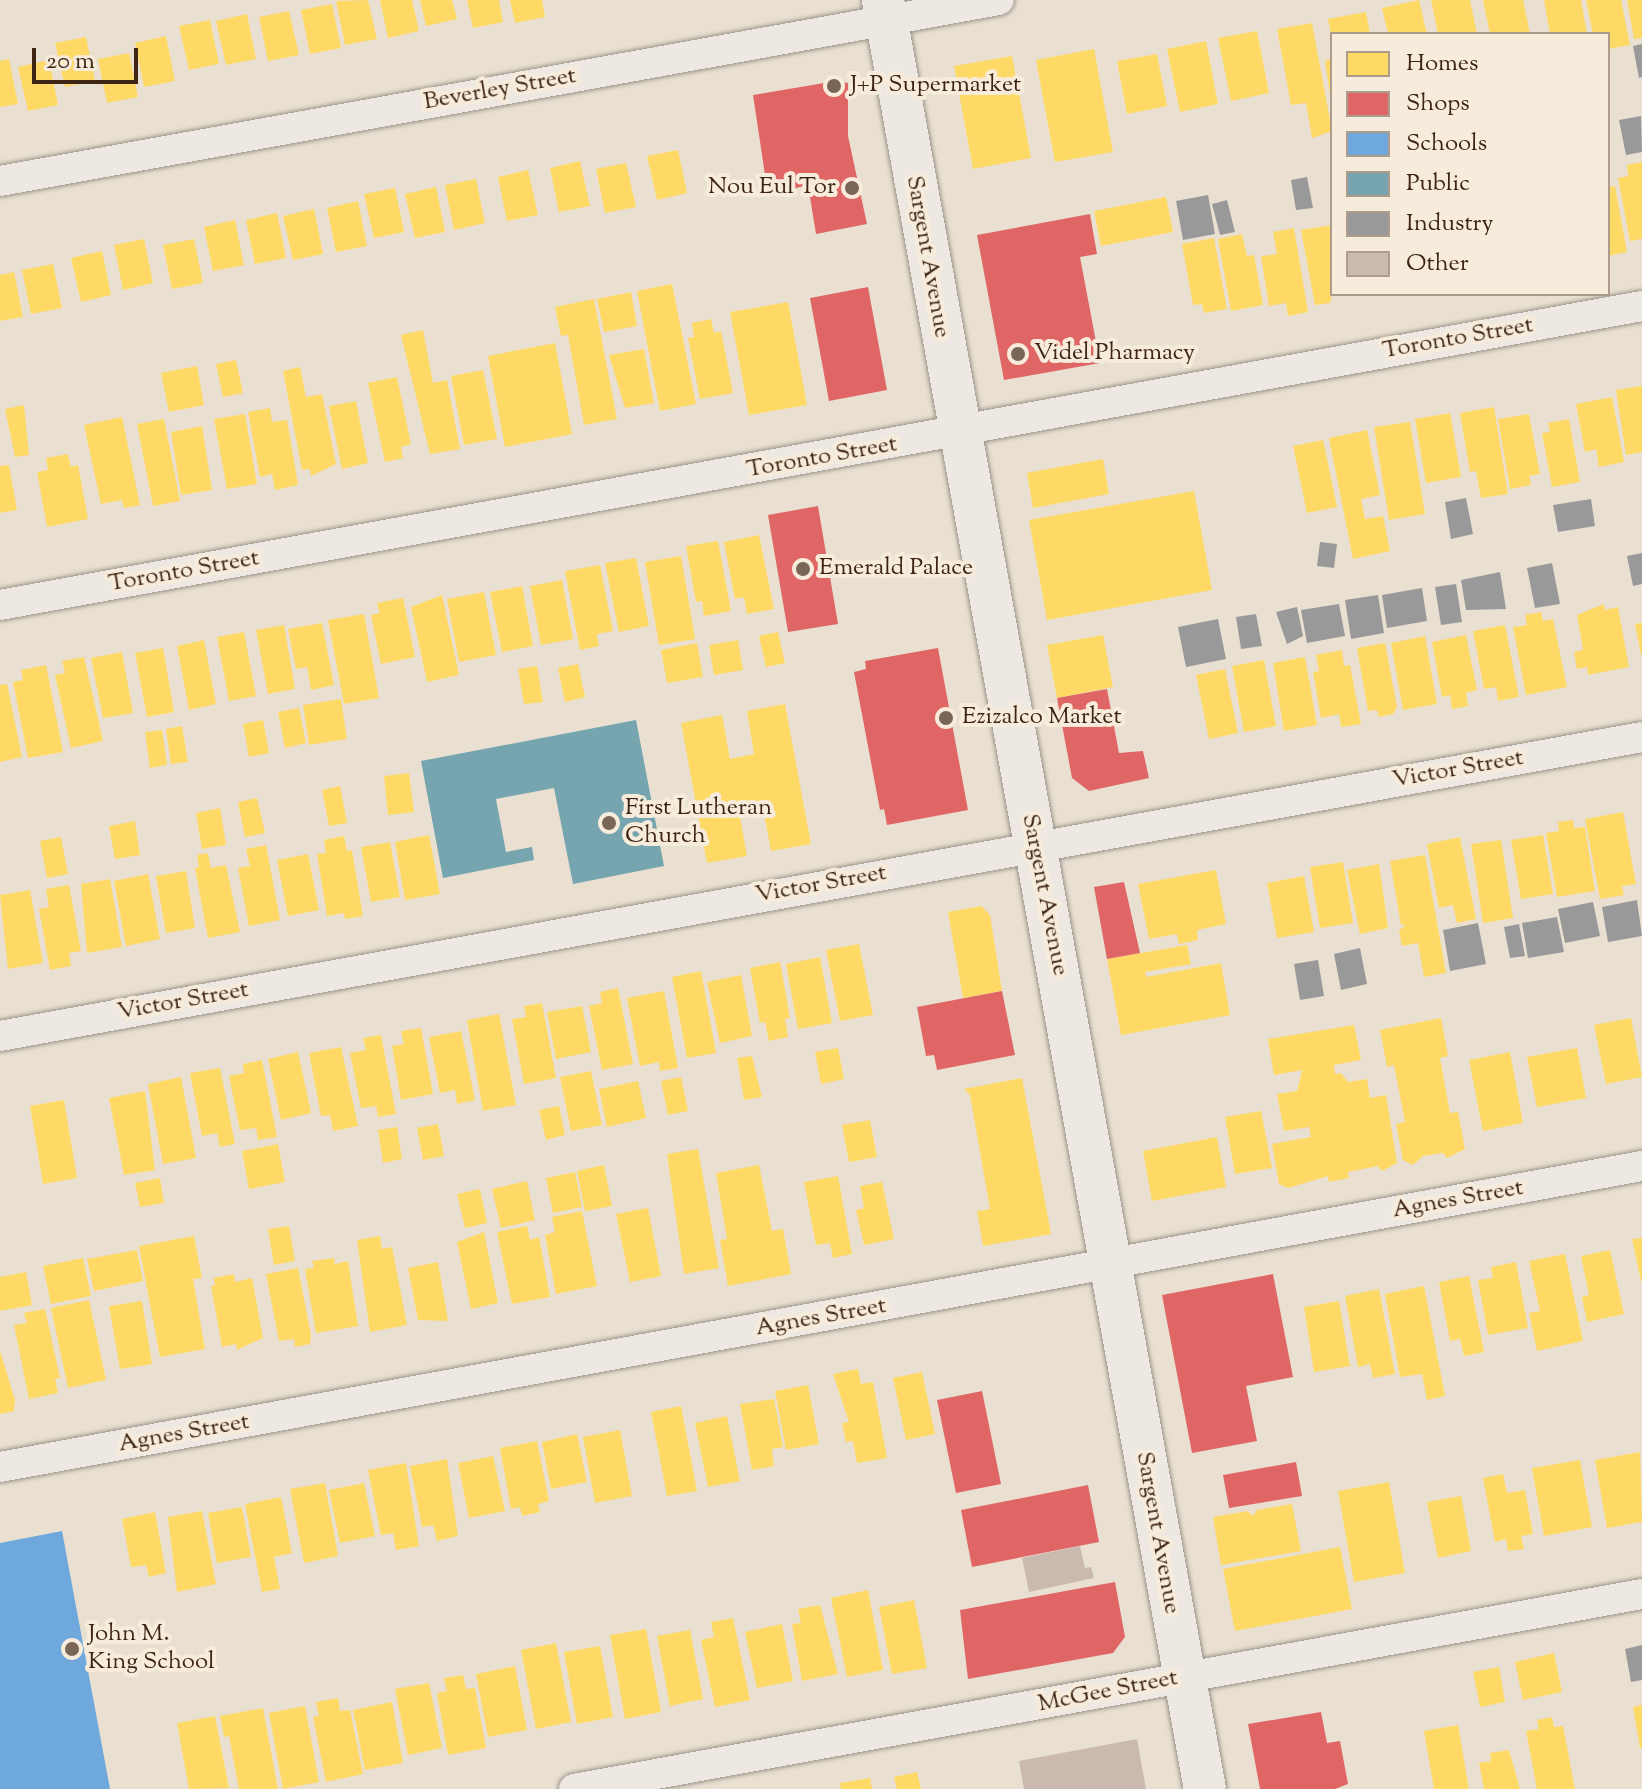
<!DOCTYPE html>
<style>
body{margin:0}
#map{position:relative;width:1642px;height:1789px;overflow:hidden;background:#e9e0d2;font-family:"Sorts Mill Goudy",serif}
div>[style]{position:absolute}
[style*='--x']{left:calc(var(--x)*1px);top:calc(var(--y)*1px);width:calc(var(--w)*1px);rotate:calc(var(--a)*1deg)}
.homes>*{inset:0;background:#ffd966}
.shops>*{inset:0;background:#e06666}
.schools>*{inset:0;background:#6fa8dc}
.public>*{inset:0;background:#76a5af}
.industry>*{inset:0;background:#999}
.building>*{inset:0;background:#cab9af}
.roads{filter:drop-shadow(0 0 2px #9b9489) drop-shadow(0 0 2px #9b9489)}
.minor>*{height:30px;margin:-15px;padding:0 15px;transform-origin:15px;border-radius:15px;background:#ede8e1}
.secondary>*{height:42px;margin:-21px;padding:0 21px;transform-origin:21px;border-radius:21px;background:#ede8e1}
.dots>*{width:22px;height:22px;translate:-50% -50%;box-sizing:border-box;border:4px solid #f7ecdb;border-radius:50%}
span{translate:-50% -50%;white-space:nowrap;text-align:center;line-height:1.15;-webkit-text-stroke:8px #f7ecdb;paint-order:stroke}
.poi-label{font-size:24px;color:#3d2413}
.left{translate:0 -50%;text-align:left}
.right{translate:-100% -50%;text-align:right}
.street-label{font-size:24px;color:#3d2413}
.legend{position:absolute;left:1330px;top:32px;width:280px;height:264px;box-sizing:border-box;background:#f7ecdb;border:2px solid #ad9c8b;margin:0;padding:10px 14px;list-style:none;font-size:24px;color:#3d2413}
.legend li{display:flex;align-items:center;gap:16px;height:40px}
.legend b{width:40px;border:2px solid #ad9c8b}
.scale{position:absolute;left:32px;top:48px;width:106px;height:36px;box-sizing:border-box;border:4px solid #3d2413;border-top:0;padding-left:10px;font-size:24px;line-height:28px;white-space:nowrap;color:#3d2413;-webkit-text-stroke:6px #f7ecdb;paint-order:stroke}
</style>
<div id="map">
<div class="homes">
<i style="clip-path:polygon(368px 0,377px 39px,345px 45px,336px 1px)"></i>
<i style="clip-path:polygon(380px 0,412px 0,419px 31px,388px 38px)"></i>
<i style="clip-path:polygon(420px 0,452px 0,457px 19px,426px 26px)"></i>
<i style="clip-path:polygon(467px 0,499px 0,503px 22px,473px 28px)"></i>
<i style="clip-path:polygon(510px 0,542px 0,545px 17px,515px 23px)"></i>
<i style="clip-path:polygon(1419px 0,1427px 34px,1388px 34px,1382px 8px)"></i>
<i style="clip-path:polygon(1431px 0,1470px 0,1477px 34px,1438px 34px)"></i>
<i style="clip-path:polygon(1483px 0,1523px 0,1530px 34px,1490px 34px)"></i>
<i style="clip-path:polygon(1544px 0,1581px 0,1587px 34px,1550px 34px)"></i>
<i style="clip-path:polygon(1586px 0,1621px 0,1630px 45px,1608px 49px,1608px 34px,1593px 34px)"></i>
<i style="clip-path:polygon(1627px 0,1642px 0,1642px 38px,1634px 39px)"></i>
<i style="clip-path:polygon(332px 4px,341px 48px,310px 54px,301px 10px)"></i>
<i style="clip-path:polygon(289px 11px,299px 55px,268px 61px,259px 17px)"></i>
<i style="clip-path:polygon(1366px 12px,1370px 34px,1331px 34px,1328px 19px)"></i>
<i style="clip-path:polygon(247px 14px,256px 59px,226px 65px,216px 21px)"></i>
<i style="clip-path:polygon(210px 20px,219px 64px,189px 70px,179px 26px)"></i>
<i style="clip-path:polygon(1312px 23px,1332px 131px,1312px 138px,1306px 103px,1291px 105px,1277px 29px)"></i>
<i style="clip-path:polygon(1257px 31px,1269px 93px,1231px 101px,1218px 38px)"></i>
<i style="clip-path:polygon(166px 36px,175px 81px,144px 87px,135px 43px)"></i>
<i style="clip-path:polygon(86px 37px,95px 81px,65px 87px,55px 43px)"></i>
<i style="clip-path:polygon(1206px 41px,1218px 104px,1180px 112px,1167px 49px)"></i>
<i style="clip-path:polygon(1094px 49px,1113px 152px,1055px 162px,1036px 60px)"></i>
<i style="clip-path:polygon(129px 53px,138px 97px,107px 103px,98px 59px)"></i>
<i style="clip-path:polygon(1157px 54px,1167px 106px,1127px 114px,1117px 61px)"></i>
<i style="clip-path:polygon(1012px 56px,1031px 158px,973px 169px,954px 66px)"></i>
<i style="clip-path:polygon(9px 59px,18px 104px,0 107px,0 61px)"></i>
<i style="clip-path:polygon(1332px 59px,1332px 94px,1330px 94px,1325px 61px)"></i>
<i style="clip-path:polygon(49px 60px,58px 105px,28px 111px,18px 67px)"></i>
<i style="clip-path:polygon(678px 150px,687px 193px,657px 200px,647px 156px)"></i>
<i style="clip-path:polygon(580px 161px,590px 206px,559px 212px,550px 168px)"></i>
<i style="clip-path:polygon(1642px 162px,1642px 239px,1630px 241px,1618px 178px,1628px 176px,1627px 165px)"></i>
<i style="clip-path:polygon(626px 163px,636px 207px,605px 213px,596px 169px)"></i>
<i style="clip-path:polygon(528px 170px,538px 215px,507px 221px,498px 177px)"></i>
<i style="clip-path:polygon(476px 179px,485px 223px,454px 230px,445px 185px)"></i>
<i style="clip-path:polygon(1615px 186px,1627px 252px,1608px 256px,1608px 187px)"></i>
<i style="clip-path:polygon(436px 187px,445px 232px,415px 238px,405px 194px)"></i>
<i style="clip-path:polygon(395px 188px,404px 232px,374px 238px,364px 194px)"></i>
<i style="clip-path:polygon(1166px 197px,1173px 232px,1101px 246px,1094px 211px)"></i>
<i style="clip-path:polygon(358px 201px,367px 246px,336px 252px,327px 208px)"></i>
<i style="clip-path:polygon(314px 209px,323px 254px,293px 260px,283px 216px)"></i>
<i style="clip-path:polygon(277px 213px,286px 258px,255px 264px,246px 220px)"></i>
<i style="clip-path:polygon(235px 220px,244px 265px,213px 271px,204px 227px)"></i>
<i style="clip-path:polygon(1332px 225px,1332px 294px,1330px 303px,1315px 305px,1301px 230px)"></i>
<i style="clip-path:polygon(1294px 228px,1308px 312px,1288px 316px,1286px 303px,1269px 306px,1261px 256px,1277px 254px,1273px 232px)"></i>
<i style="clip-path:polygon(1242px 234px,1247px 256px,1254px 255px,1263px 305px,1231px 311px,1218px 239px)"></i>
<i style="clip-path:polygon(1214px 238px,1227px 309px,1204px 313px,1202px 304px,1193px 305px,1182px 244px)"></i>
<i style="clip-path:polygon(144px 239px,153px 283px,123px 290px,114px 245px)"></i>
<i style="clip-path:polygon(194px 239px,203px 283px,172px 289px,163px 245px)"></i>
<i style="clip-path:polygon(102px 251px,111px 295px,81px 302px,71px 258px)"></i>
<i style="clip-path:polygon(53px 264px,62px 308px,31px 314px,22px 270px)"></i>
<i style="clip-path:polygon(14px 272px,23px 317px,0 321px,0 275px)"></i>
<i style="clip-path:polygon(672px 284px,696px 404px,660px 411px,637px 291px)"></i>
<i style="clip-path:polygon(631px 292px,637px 326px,604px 332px,597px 299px)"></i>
<i style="clip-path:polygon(594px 299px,617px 419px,584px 425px,568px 335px,561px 336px,555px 307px)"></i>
<i style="clip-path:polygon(788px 302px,807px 405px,749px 415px,730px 312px)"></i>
<i style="clip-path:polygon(711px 319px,714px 333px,721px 331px,733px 393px,700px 399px,688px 338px,694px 337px,692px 323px)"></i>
<i style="clip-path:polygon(423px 330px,433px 383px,447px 380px,460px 449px,430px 454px,401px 335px)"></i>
<i style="clip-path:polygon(555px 343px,572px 434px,505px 447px,488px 356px)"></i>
<i style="clip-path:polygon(644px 349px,654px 403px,625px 408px,609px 355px)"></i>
<i style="clip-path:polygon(236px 360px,243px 393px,223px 397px,216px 364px)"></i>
<i style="clip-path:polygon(197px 366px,204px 405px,169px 412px,161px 373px)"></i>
<i style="clip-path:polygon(300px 367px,306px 397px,322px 394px,336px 464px,311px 476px,310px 469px,302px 470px,283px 371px)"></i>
<i style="clip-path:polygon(483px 370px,497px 439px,464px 445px,451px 376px)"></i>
<i style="clip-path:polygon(397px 377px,411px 444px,401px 447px,403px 458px,385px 462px,368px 383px)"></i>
<i style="clip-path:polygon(1642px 386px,1642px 452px,1626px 455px,1616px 390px)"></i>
<i style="clip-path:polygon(1612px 397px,1624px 462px,1599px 467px,1596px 449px,1585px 452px,1576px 404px)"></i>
<i style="clip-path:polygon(356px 401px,368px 463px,342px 469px,329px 406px)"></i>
<i style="clip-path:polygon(24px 405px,29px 455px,15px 457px,5px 409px)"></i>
<i style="clip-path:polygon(1494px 407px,1508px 494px,1481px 498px,1476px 471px,1470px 472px,1460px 413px)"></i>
<i style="clip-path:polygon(270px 408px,272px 422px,287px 420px,298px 485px,275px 490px,272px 474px,260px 477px,248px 412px)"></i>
<i style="clip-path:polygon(1450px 413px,1461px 477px,1426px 483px,1415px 419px)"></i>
<i style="clip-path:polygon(245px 414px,257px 484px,227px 489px,214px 419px)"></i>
<i style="clip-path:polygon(1529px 414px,1540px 474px,1529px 476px,1531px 485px,1510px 489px,1498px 419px)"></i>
<i style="clip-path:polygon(122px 417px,140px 505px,124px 508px,122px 500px,101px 504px,84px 425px)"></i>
<i style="clip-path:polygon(164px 419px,180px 501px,153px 506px,137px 424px)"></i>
<i style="clip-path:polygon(1569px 419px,1580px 482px,1552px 487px,1542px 433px,1550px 432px,1548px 423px)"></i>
<i style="clip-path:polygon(1410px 422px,1425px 514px,1389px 520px,1374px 427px)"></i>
<i style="clip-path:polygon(202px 426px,212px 490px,181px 495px,171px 432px)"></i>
<i style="clip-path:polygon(1367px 430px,1380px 495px,1361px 499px,1365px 519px,1383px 516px,1390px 551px,1353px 559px,1329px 438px)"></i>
<i style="clip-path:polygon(1323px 440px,1337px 507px,1307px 513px,1293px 446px)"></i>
<i style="clip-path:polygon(68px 454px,71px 467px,78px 465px,88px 519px,47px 527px,37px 472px,48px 470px,46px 458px)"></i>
<i style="clip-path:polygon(1103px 459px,1109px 494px,1033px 508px,1027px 473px)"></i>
<i style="clip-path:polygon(9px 465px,17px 510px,0 513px,0 466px)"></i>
<i style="clip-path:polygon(1194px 491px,1212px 590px,1047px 620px,1029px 520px)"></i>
<i style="clip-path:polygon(759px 535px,774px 609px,747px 614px,744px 597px,735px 599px,724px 542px)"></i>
<i style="clip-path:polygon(718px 541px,731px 611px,704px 616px,702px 601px,696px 602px,686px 546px)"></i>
<i style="clip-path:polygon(681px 556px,695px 639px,659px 645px,645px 562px)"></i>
<i style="clip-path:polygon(636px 558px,649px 626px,619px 632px,605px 563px)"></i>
<i style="clip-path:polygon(600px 565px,613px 631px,597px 634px,599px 646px,580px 650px,565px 571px)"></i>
<i style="clip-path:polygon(562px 580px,573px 639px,541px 645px,530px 586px)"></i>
<i style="clip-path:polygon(522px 586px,533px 646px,502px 652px,490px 592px)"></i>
<i style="clip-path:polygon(484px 592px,496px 655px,459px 662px,447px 599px)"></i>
<i style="clip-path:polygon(442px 595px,459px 675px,427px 682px,411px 607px)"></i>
<i style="clip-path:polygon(403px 598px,415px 657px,381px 664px,371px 615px,380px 613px,377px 603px)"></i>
<i style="clip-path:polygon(1604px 604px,1605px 610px,1618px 607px,1629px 667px,1588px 675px,1587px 667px,1577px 669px,1574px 652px,1583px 650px,1577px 615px)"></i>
<i style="clip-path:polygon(1541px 612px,1543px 621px,1553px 619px,1567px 687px,1526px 695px,1513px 627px,1527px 625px,1525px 615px)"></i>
<i style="clip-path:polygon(364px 614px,379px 698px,344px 704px,328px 620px)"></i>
<i style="clip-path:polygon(322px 623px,334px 685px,311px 690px,307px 667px,296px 669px,288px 629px)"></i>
<i style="clip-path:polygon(1642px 623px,1642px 655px,1641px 655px,1635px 624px)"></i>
<i style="clip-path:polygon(284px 625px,295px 689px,268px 694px,256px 630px)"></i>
<i style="clip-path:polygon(1505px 625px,1519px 697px,1498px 701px,1496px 687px,1484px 689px,1473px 631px)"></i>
<i style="clip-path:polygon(244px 632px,256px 696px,229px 701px,217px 637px)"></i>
<i style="clip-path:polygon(778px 632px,785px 663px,766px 667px,759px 636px)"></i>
<i style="clip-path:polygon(1103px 635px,1113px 687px,1057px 698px,1047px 645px)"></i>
<i style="clip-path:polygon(1466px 635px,1477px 690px,1466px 693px,1468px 706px,1452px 709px,1450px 695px,1442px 697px,1432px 642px)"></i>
<i style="clip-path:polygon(1425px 636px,1437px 704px,1403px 710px,1391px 643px)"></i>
<i style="clip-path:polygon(204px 640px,216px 704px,189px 710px,177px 646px)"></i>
<i style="clip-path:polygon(738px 640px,743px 670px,714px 675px,709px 645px)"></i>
<i style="clip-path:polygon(697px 643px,703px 677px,667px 683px,661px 650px)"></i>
<i style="clip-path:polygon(1385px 643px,1397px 707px,1393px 714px,1379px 717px,1377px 710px,1368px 711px,1357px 648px)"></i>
<i style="clip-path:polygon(163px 648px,174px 712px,147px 717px,135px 653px)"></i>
<i style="clip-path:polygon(1342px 650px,1344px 666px,1350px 665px,1361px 724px,1341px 727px,1339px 714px,1321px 718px,1313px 672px,1319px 671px,1316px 655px)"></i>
<i style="clip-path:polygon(122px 652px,133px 713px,103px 718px,91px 658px)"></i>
<i style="clip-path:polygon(84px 657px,103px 741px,71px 748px,55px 675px,65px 673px,62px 661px)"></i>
<i style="clip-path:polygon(1305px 657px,1317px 725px,1284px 731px,1273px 663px)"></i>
<i style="clip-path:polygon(1264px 660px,1276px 726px,1244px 732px,1232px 666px)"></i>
<i style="clip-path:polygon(578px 664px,585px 697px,565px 702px,558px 668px)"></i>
<i style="clip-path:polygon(46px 665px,63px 752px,28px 758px,13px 682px,23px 680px,21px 670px)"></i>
<i style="clip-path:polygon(537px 666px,543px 702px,524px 704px,518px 669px)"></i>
<i style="clip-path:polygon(1225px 669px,1238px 733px,1209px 739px,1196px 675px)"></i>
<i style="clip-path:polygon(7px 684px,22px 757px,0 762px,0 685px)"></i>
<i style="clip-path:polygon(341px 699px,347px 739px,309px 745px,303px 705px)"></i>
<i style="clip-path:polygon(785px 704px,811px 844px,771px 851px,764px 813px,740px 817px,747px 856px,707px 863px,681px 723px,722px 715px,730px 759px,754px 754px,747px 711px)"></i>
<i style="clip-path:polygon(299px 708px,306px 743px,285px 748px,278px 712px)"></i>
<i style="clip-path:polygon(263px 720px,269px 753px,249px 757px,243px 724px)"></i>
<i style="clip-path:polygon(182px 726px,188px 762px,171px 764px,166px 729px)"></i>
<i style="clip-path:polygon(162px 730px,167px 765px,150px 768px,145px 732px)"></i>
<i style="clip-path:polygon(409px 773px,414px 812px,388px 815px,384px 776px)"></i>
<i style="clip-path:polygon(340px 786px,347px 823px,329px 826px,322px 790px)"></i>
<i style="clip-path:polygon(257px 798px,265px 833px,245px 837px,238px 802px)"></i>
<i style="clip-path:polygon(220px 808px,226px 845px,202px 849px,196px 813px)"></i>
<i style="clip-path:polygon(1623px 812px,1636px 884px,1622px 886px,1624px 895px,1600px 899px,1585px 819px)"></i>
<i style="clip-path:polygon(1573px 820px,1574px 828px,1585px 827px,1595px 891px,1557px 897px,1546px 833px,1559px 831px,1558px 822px)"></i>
<i style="clip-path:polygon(135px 821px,140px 855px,115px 859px,109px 826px)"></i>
<i style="clip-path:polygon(429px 835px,440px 894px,405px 900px,395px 842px)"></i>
<i style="clip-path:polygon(1543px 835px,1553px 894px,1521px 899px,1511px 840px)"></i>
<i style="clip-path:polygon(344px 836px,347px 851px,352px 850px,363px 916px,345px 919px,344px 913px,327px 916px,317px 854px,326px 853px,324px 840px)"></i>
<i style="clip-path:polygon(61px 837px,68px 874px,47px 878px,40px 841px)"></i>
<i style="clip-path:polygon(1460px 837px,1476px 919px,1457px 923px,1453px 905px,1439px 908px,1427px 844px)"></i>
<i style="clip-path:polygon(1501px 840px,1513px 918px,1483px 923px,1471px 844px)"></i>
<i style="clip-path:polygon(390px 842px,400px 897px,371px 902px,361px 847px)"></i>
<i style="clip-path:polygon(266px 845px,280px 920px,249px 926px,238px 868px,250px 866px,246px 849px)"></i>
<i style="clip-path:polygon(208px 853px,211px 868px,226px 865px,240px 932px,208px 938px,195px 868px,199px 867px,197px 855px)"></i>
<i style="clip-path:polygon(308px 854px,319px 910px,288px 916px,277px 860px)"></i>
<i style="clip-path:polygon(1425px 855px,1446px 973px,1424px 977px,1418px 943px,1402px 946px,1399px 930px,1406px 925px,1401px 925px,1390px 861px)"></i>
<i style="clip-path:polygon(1343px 862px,1353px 923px,1320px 928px,1310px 867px)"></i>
<i style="clip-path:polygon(1379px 864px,1388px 928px,1360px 934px,1347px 870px)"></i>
<i style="clip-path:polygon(1216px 870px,1226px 924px,1197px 930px,1198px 940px,1179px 944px,1177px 934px,1149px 939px,1138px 884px)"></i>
<i style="clip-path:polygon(186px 871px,195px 928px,166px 933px,156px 876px)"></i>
<i style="clip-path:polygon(148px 874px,160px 939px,126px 946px,114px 881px)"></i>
<i style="clip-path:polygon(1304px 876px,1314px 932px,1277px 938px,1267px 883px)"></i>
<i style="clip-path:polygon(110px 879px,122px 947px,87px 953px,81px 884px)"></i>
<i style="clip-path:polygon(69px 885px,81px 951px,69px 953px,71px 966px,50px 970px,39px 909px,49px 907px,46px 889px)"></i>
<i style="clip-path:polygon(30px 890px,43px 963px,8px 969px,0 895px)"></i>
<i style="clip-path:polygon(981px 906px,990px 915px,1002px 991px,963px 998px,948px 912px)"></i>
<i style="clip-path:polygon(859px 944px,873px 1015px,840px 1021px,826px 950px)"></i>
<i style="clip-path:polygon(1187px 945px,1191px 964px,1145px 972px,1146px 977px,1221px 963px,1230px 1015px,1121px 1035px,1107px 959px)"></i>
<i style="clip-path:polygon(820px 957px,832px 1023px,798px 1029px,786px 964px)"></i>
<i style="clip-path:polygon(780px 962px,790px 1018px,785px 1019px,788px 1037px,769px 1041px,765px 1022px,760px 1023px,750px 968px)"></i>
<i style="clip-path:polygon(701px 971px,716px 1053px,687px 1058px,672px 977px)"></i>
<i style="clip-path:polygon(741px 975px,752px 1036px,720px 1043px,707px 982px)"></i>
<i style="clip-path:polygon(618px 988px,633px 1064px,602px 1070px,589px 1006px,602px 1003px,600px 992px)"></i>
<i style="clip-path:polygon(664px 991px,678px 1068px,660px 1071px,659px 1062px,640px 1066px,627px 998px)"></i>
<i style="clip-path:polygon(542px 1003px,556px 1078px,524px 1084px,512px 1019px,526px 1017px,524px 1006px)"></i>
<i style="clip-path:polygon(582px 1006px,591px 1052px,556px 1059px,547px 1012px)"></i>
<i style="clip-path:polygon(499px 1014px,516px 1105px,483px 1111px,467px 1020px)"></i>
<i style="clip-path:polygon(1441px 1018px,1448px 1056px,1440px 1058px,1450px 1113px,1458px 1112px,1465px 1149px,1447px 1158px,1443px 1153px,1423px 1156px,1413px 1165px,1403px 1160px,1396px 1124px,1405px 1122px,1394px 1065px,1387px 1067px,1380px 1030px)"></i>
<i style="clip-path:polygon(1631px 1018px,1642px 1077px,1606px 1084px,1594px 1025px)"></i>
<i style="clip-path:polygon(1354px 1025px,1361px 1060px,1334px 1065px,1335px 1074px,1341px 1073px,1348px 1082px,1367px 1079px,1370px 1098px,1386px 1095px,1397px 1163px,1382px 1171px,1378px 1166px,1348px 1172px,1349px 1178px,1329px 1182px,1328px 1176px,1288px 1188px,1279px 1184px,1272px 1144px,1311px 1137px,1309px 1127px,1284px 1131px,1277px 1094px,1297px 1091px,1302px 1070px,1274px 1075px,1268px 1039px)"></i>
<i style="clip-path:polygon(421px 1028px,433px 1094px,401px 1100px,392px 1046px,404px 1044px,401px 1031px)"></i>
<i style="clip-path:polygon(461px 1031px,475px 1100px,457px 1104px,455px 1090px,440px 1093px,429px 1037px)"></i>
<i style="clip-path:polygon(381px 1035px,396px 1114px,378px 1117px,376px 1106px,361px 1108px,350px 1053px,366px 1050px,363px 1038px)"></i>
<i style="clip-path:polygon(341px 1047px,358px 1126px,333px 1131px,330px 1115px,321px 1116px,309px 1053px)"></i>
<i style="clip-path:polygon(838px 1048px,844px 1079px,821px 1084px,815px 1052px)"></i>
<i style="clip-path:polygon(1577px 1048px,1586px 1098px,1537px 1107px,1527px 1057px)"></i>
<i style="clip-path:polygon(298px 1052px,311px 1113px,281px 1120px,268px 1059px)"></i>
<i style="clip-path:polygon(1510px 1052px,1523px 1123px,1483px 1131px,1469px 1060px)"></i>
<i style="clip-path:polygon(752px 1056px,762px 1097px,744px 1100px,737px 1058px)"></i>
<i style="clip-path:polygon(262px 1060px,277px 1137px,258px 1140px,256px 1128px,240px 1130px,229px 1076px,244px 1073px,243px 1064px)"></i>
<i style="clip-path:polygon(220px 1068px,235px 1144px,220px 1147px,217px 1133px,202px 1136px,190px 1073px)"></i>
<i style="clip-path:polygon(591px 1071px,602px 1125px,571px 1131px,560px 1077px)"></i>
<i style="clip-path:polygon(181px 1077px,196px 1158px,163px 1164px,148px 1084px)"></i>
<i style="clip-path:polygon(681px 1077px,688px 1111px,668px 1115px,661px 1081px)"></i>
<i style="clip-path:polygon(1022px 1078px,1051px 1234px,983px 1246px,977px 1211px,990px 1209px,970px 1095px,964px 1089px)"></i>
<i style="clip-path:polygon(638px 1081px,646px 1118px,607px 1127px,599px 1089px)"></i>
<i style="clip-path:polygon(145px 1091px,155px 1170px,124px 1175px,109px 1098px)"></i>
<i style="clip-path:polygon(64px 1100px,77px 1178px,43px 1184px,30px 1106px)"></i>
<i style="clip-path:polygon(559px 1106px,565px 1135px,546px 1140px,539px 1110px)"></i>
<i style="clip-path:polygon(1261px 1111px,1272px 1168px,1235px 1174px,1225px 1117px)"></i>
<i style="clip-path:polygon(870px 1120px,877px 1157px,849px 1162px,842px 1125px)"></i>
<i style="clip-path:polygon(438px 1124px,444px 1156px,423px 1160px,417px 1128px)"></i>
<i style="clip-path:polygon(397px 1127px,402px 1159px,383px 1163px,378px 1130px)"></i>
<i style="clip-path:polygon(1217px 1137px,1226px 1187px,1152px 1201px,1143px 1151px)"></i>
<i style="clip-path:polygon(278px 1144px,285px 1182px,249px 1189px,242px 1151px)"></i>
<i style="clip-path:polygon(698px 1149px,719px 1268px,684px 1274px,667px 1154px)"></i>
<i style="clip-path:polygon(604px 1165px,612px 1206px,585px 1211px,577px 1171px)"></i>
<i style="clip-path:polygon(759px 1165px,772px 1231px,783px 1229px,791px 1274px,728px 1286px,720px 1240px,727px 1239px,716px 1173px)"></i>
<i style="clip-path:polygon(575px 1172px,582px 1207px,553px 1213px,546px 1178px)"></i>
<i style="clip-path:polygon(838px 1176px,852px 1254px,833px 1258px,830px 1243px,816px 1245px,804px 1182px)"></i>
<i style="clip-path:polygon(160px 1178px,164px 1203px,140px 1207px,135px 1183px)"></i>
<i style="clip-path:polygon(527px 1181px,535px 1220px,501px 1228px,492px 1189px)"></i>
<i style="clip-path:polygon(882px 1182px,894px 1239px,864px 1245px,856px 1210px,864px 1208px,860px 1186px)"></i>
<i style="clip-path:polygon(480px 1189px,487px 1223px,465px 1228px,457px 1194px)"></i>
<i style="clip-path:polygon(648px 1208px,661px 1276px,630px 1282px,616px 1214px)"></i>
<i style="clip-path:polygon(582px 1211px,597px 1286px,556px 1294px,545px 1235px,555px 1232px,552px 1217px)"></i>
<i style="clip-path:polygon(289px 1226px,295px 1261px,274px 1265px,268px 1229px)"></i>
<i style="clip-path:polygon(527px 1226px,530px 1240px,539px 1237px,550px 1297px,512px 1304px,497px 1232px)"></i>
<i style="clip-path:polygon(484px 1232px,498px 1303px,471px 1309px,457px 1242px)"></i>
<i style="clip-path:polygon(194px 1236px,202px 1278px,193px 1279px,205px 1349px,160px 1357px,139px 1246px)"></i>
<i style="clip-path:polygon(380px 1236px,382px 1249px,392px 1247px,407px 1325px,370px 1332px,357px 1240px)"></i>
<i style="clip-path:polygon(1642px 1238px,1642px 1281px,1641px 1281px,1632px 1239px)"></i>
<i style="clip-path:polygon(137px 1250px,143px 1281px,94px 1291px,87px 1259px)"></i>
<i style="clip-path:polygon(1610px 1250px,1624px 1314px,1587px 1322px,1582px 1297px,1589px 1295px,1581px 1256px)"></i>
<i style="clip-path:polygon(1565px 1254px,1583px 1341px,1537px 1351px,1529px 1313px,1540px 1311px,1529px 1261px)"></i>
<i style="clip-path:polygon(83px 1258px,91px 1296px,51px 1304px,43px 1266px)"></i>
<i style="clip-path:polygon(334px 1258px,335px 1264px,348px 1261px,358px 1326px,316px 1333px,305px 1269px,314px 1268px,312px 1261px)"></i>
<i style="clip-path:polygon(438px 1262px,448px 1321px,418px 1320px,408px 1268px)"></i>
<i style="clip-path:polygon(1516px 1262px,1528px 1328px,1488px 1335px,1478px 1280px,1493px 1278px,1491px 1267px)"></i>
<i style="clip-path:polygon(298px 1268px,311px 1335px,310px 1344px,295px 1347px,294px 1339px,279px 1341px,266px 1274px)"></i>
<i style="clip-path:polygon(26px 1272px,32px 1305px,0 1311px,0 1277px)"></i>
<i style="clip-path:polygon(234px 1274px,235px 1282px,252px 1278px,263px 1338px,237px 1350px,236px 1344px,222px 1347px,211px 1286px,215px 1285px,214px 1278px)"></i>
<i style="clip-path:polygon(1469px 1276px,1484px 1352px,1464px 1356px,1460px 1339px,1450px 1341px,1439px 1282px)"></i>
<i style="clip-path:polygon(1424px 1286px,1445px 1396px,1427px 1400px,1422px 1374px,1400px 1377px,1385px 1294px)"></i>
<i style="clip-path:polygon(1379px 1289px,1395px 1374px,1373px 1378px,1370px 1364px,1358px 1367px,1345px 1296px)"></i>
<i style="clip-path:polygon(89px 1300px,106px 1380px,68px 1388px,51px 1308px)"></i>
<i style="clip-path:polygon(142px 1301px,152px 1364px,120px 1369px,109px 1306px)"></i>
<i style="clip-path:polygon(1339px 1301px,1350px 1366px,1314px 1372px,1304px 1307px)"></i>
<i style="clip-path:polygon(45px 1309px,60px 1378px,55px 1379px,58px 1393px,29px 1399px,14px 1325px,27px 1323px,24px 1313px)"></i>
<i style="clip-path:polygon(0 1351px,15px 1400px,14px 1411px,0 1414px)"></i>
<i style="clip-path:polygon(858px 1369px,861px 1384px,873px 1382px,887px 1458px,857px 1463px,853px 1441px,846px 1442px,842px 1423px,849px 1422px,833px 1374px)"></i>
<i style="clip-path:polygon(922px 1372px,935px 1434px,906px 1440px,893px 1378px)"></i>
<i style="clip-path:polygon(808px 1385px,819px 1444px,786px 1450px,775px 1391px)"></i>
<i style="clip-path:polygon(774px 1399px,783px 1447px,772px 1449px,774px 1466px,752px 1470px,740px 1404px)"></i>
<i style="clip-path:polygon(681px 1406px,697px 1491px,667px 1496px,651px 1412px)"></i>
<i style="clip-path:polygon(727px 1416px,740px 1481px,708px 1487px,695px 1423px)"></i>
<i style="clip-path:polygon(620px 1430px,632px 1496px,595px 1503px,583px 1437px)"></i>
<i style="clip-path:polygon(577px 1434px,587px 1482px,551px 1489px,542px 1442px)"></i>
<i style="clip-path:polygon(537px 1441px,549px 1501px,538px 1504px,540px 1512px,522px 1516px,520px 1507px,511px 1509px,500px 1448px)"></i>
<i style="clip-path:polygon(1640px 1452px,1642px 1522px,1607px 1528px,1595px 1460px)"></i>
<i style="clip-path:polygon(493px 1456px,505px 1511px,469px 1518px,458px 1463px)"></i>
<i style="clip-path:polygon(447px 1459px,458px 1536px,437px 1541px,433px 1525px,422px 1527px,410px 1466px)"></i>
<i style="clip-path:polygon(1580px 1460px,1592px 1527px,1544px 1536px,1532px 1468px)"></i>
<i style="clip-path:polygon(406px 1463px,419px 1546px,396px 1550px,393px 1533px,381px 1535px,368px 1470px)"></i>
<i style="clip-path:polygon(1503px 1474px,1507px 1493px,1525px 1490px,1533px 1534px,1521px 1536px,1524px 1549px,1508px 1551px,1506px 1539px,1495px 1542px,1483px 1478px)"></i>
<i style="clip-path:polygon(1389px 1482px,1405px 1573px,1354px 1582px,1338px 1491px)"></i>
<i style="clip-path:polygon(325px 1483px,338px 1556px,304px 1563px,290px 1489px)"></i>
<i style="clip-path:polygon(364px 1483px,375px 1536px,340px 1543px,329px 1490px)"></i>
<i style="clip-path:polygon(1461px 1496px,1471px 1551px,1438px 1558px,1427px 1502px)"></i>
<i style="clip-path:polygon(281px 1497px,292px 1553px,274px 1557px,280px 1589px,262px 1592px,245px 1504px)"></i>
<i style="clip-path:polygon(1292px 1504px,1301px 1551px,1221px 1565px,1213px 1517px,1248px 1511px,1253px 1516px,1257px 1510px)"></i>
<i style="clip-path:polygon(242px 1507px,251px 1557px,217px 1563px,208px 1513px)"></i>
<i style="clip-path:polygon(202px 1511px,216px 1584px,177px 1592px,168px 1517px)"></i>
<i style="clip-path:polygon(155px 1512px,166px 1573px,149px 1577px,146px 1565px,131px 1567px,122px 1519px)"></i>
<i style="clip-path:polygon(1340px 1547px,1352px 1609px,1235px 1631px,1223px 1569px)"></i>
<i style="clip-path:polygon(868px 1590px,883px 1670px,847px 1677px,831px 1598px)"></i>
<i style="clip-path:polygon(914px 1600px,927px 1668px,892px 1674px,879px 1607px)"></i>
<i style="clip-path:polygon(820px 1605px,838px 1674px,802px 1681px,792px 1624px,801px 1623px,798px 1609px)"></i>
<i style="clip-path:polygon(733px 1618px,750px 1700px,715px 1707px,701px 1640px,714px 1637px,711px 1622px)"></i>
<i style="clip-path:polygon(782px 1624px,793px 1681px,757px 1688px,745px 1632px)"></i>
<i style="clip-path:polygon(646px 1629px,661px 1712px,625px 1719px,610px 1635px)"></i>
<i style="clip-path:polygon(690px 1630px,703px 1699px,670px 1706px,657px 1636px)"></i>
<i style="clip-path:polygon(556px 1643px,571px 1722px,536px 1729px,521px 1650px)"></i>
<i style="clip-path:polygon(600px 1646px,613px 1717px,577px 1724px,564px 1652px)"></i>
<i style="clip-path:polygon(1554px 1653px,1562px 1692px,1523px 1700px,1515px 1662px)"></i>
<i style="clip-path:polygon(515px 1666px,527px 1730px,488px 1737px,476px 1674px)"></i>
<i style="clip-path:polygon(1499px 1667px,1505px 1702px,1480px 1707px,1473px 1672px)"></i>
<i style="clip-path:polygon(463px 1675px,466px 1689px,475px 1688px,486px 1748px,448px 1755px,437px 1693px,447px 1691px,444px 1678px)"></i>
<i style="clip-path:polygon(429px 1683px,442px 1748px,408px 1755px,395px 1689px)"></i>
<i style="clip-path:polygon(338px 1698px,340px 1711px,350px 1710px,363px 1774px,326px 1782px,313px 1717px,319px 1716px,316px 1702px)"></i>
<i style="clip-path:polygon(392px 1702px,403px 1763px,365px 1770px,353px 1710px)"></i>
<i style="clip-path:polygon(1642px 1705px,1642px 1748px,1640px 1748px,1633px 1707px)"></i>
<i style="clip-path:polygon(305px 1706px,319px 1782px,283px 1789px,269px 1713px)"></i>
<i style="clip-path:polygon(263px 1708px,278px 1789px,239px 1789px,229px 1736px,224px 1737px,220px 1716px)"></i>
<i style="clip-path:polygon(215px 1716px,229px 1788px,189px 1789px,177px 1723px)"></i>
<i style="clip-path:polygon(1552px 1717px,1554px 1727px,1563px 1726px,1575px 1789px,1537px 1789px,1526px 1731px,1539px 1729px,1537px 1720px)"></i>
<i style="clip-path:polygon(1458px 1725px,1469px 1789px,1434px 1789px,1424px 1731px)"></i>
<i style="clip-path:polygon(1509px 1750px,1520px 1789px,1484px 1789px,1479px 1763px,1491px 1761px,1490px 1753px)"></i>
<i style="clip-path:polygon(917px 1772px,921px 1789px,897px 1789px,894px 1777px)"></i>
<i style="clip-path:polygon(870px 1778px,872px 1789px,841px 1789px,840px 1783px)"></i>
</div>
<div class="shops">
<i style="clip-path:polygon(836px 81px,848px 83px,848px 136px,867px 224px,816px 234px,808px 185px,768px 195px,753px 95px)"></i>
<i style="clip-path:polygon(1090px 214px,1097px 254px,1080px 257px,1100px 363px,1004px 380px,977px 235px)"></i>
<i style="clip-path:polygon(868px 287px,887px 390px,829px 401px,810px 298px)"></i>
<i style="clip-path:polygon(818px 506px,838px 624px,788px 632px,768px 515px)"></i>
<i style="clip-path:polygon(938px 648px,968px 810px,887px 825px,884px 809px,880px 810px,854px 672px,866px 669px,865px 661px)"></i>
<i style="clip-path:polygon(1107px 689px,1119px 753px,1143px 751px,1149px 778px,1089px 791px,1072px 778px,1057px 698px)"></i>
<i style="clip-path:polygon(1124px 882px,1140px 953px,1107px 959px,1094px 887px)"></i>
<i style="clip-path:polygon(1002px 991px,1015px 1055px,937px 1070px,934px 1055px,926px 1056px,917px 1007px)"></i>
<i style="clip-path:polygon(1273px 1274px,1293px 1377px,1246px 1386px,1257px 1441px,1192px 1453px,1162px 1295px)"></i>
<i style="clip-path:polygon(982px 1391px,1001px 1484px,956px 1493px,937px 1400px)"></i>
<i style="clip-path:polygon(1296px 1462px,1302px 1496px,1229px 1508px,1223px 1475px)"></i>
<i style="clip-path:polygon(1088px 1485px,1099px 1542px,972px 1567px,961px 1510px)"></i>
<i style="clip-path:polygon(1115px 1582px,1125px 1637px,1113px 1653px,968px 1679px,960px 1610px)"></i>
<i style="clip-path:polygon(1321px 1712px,1327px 1743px,1340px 1741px,1348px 1784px,1335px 1789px,1260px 1789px,1248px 1724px)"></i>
</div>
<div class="schools">
<i style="clip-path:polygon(62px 1531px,110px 1789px,0 1789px,0 1543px)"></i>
</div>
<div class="public">
<i style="clip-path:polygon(636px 720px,664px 866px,573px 884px,554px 788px,496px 799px,506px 852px,532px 847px,534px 860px,443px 878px,421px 761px)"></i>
</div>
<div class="industry">
<i style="clip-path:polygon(1642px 44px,1642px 77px,1639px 78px,1633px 46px)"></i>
<i style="clip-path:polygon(1641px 116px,1642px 152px,1626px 155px,1619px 120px)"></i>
<i style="clip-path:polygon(1307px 177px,1313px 208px,1296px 210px,1291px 180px)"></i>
<i style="clip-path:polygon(1208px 195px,1215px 234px,1183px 240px,1176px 201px)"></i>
<i style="clip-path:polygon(1227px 200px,1235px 232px,1220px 235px,1212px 204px)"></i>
<i style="clip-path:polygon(1466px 498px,1473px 534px,1451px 539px,1445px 502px)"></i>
<i style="clip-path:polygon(1591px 499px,1595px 526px,1558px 532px,1553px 505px)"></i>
<i style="clip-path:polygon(1320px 542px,1337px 544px,1334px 568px,1317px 566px)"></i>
<i style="clip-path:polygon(1642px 553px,1642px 584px,1633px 586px,1627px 556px)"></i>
<i style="clip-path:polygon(1552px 563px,1560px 604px,1535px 608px,1527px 568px)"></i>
<i style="clip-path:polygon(1500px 572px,1506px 609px,1466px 610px,1461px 580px)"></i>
<i style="clip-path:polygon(1456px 584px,1462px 622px,1441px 625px,1435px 587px)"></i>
<i style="clip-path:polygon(1422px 588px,1427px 621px,1387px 628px,1382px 595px)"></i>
<i style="clip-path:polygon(1378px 595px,1384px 633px,1351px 639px,1345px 600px)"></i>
<i style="clip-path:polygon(1339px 604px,1345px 636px,1307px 643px,1301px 610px)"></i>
<i style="clip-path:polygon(1297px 607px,1303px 636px,1287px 644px,1276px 612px)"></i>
<i style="clip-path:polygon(1256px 614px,1262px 646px,1241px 649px,1236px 617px)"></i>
<i style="clip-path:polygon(1218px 619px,1226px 659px,1186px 667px,1178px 627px)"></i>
<i style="clip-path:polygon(1637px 900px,1642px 936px,1608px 942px,1602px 907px)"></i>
<i style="clip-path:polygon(1593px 902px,1600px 936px,1565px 943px,1558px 909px)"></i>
<i style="clip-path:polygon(1557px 917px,1564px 952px,1528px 958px,1522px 923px)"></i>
<i style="clip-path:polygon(1478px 923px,1486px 964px,1450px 971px,1443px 930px)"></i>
<i style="clip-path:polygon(1519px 924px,1525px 956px,1510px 958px,1504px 927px)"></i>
<i style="clip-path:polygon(1360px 948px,1367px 984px,1341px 990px,1334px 954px)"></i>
<i style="clip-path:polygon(1318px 960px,1324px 996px,1300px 1000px,1294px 964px)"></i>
<i style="clip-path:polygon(1642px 1645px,1642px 1680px,1631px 1682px,1625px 1649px)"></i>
</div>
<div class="building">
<i style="clip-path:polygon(1080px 1546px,1085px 1568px,1091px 1567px,1094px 1578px,1029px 1592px,1022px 1558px)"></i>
<i style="clip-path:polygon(1137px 1739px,1146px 1789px,1024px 1789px,1019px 1761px)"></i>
</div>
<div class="roads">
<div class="minor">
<i style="--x:0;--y:181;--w:1015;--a:-10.27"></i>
<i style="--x:0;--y:605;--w:1669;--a:-10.32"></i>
<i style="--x:0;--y:1036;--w:1669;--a:-10.32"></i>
<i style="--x:0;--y:1467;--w:1669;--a:-10.39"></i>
<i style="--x:574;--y:1789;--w:1086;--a:-10.35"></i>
</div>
<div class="secondary">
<i style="--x:883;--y:0;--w:1818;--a:79.8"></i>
</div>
</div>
<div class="dots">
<i style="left:834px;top:86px;background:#796656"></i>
<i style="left:852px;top:188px;background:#796656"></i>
<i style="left:1018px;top:354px;background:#796656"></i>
<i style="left:803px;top:569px;background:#796656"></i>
<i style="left:946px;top:718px;background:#796656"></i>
<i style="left:609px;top:823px;background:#796656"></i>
<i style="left:72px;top:1649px;background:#796656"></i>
</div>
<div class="poi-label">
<span class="left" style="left:850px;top:86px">J+P Supermarket</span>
<span class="right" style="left:836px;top:188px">Nou Eul Tor</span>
<span class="left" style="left:1034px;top:354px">Videl Pharmacy</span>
<span class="left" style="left:819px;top:569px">Emerald Palace</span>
<span class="left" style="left:962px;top:718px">Ezizalco Market</span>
<span class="left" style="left:625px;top:823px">First Lutheran<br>Church</span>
<span class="left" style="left:88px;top:1649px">John M.<br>King School</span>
</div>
<div class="street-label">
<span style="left:500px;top:90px;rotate:-10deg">Beverley Street</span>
<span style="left:927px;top:257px;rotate:80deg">Sargent Avenue</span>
<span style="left:1458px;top:339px;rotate:-10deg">Toronto Street</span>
<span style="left:822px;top:458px;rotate:-10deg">Toronto Street</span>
<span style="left:184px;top:572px;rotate:-10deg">Toronto Street</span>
<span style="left:1458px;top:770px;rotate:-10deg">Victor Street</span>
<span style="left:821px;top:885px;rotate:-10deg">Victor Street</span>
<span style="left:1044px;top:895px;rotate:79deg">Sargent Avenue</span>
<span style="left:183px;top:1002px;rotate:-10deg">Victor Street</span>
<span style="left:1458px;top:1200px;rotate:-10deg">Agnes Street</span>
<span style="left:821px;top:1318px;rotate:-10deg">Agnes Street</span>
<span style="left:184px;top:1434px;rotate:-10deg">Agnes Street</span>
<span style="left:1157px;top:1533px;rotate:80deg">Sargent Avenue</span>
<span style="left:1108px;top:1692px;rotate:-11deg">McGee Street</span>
</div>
<ul class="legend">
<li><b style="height:22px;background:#ffd966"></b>Homes</li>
<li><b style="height:22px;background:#e06666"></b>Shops</li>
<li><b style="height:22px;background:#6fa8dc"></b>Schools</li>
<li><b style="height:22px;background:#76a5af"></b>Public</li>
<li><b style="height:22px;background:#999"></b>Industry</li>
<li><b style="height:22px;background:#cab9af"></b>Other</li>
</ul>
<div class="scale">20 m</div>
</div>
